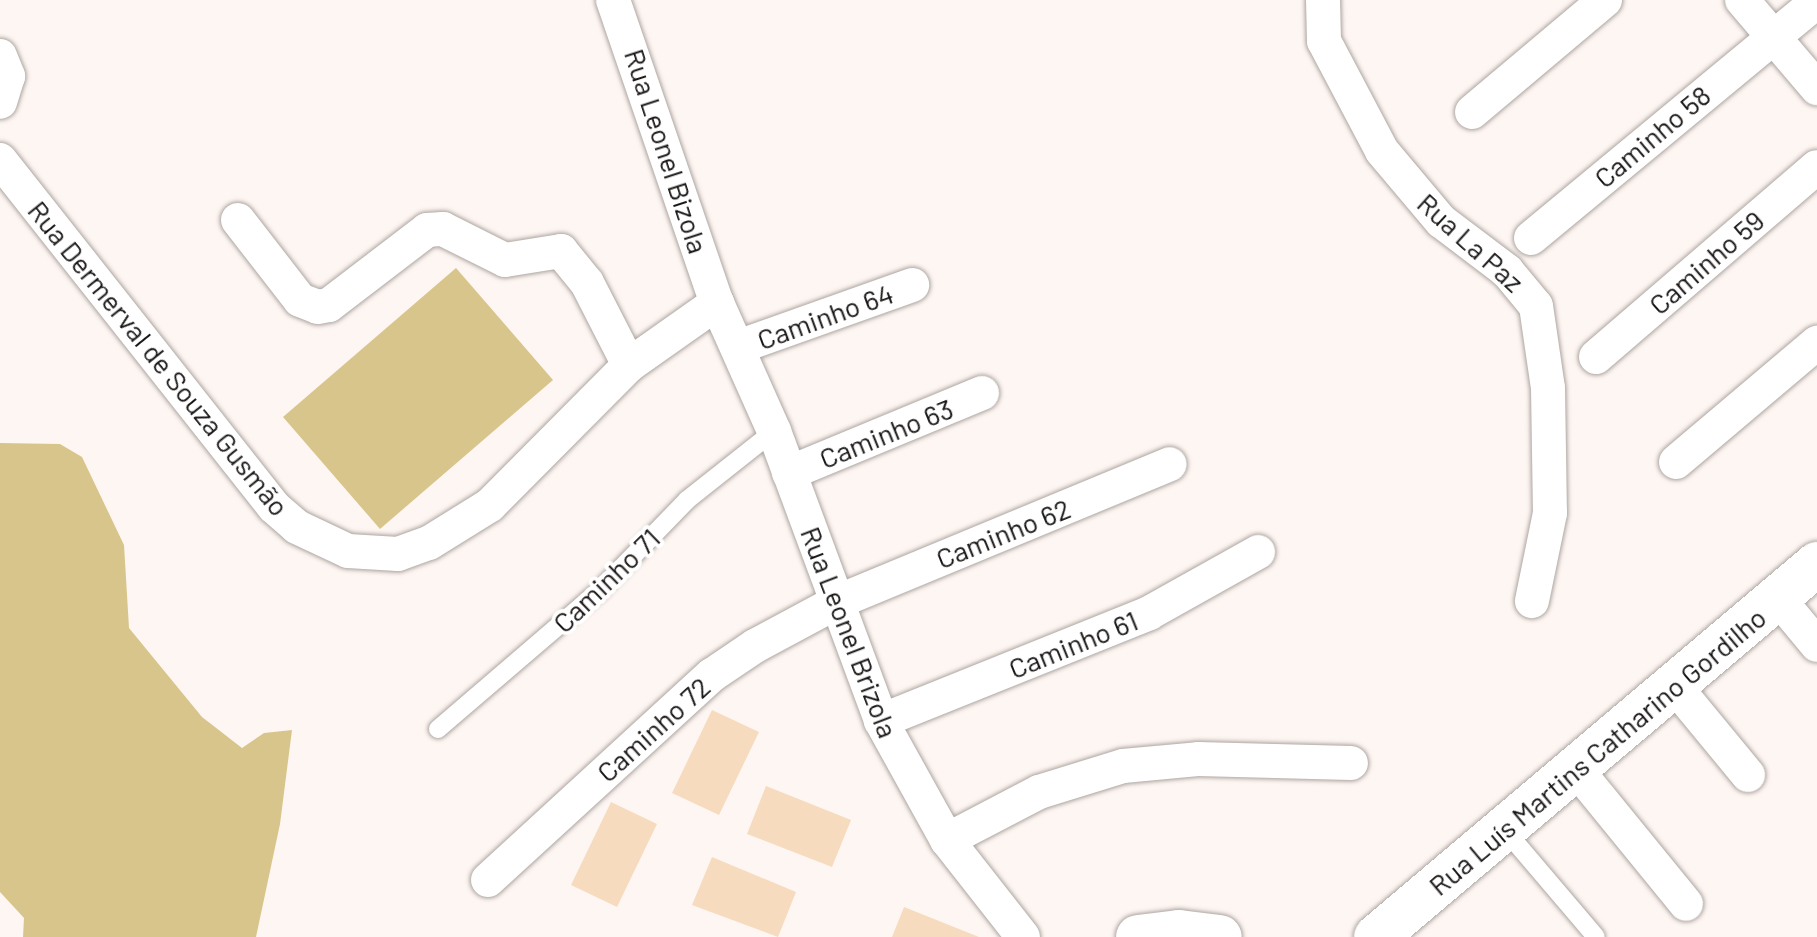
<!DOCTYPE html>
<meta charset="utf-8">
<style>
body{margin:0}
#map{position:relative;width:1817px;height:937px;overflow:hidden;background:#fef6f2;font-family:Barlow,sans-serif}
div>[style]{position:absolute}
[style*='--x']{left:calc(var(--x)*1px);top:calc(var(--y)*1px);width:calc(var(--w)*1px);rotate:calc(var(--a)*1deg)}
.green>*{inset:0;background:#d8c58b}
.building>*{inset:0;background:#f6dbbe}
.roads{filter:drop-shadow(0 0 2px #ada5a1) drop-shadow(0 0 2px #ada5a1)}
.lane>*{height:18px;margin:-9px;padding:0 9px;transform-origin:9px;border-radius:9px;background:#fff}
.street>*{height:34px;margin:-17px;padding:0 17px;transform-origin:17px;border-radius:17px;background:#fff}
.secondary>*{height:44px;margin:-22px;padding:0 22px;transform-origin:22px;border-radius:22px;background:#fff}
span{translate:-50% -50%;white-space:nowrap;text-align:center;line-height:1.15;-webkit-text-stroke:8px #fff;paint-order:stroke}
.street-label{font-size:28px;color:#171413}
</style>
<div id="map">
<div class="green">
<i style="clip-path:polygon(456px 268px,553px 380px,380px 529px,283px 417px)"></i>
<i style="clip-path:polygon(0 443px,60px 444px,82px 457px,124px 545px,129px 628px,202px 717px,242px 748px,264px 733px,292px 730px,280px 824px,256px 937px,23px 937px,24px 918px,0 892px)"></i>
</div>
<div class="building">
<i style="clip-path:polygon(712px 710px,759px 732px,719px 815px,672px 793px)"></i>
<i style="clip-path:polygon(766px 786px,851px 820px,832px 867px,747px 834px)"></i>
<i style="clip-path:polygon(611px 802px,657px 824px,617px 907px,571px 885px)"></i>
<i style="clip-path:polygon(712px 857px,796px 892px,778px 937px,692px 905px)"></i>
<i style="clip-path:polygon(904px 907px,979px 937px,892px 937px)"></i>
</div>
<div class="roads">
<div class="lane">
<i style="--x:438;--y:729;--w:211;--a:-40.6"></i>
<i style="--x:598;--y:592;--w:128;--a:-45.9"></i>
<i style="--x:687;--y:500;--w:111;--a:-38.4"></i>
<i style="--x:1505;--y:830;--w:140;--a:49.6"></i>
</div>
<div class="street">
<i style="--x:613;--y:0;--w:320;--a:71.1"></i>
<i style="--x:717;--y:303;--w:140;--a:66"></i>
<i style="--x:774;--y:431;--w:309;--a:69.7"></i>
<i style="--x:881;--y:721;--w:136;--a:61"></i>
<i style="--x:947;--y:840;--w:123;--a:51.9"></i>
<i style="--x:1323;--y:0;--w:41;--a:88.6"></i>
<i style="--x:1324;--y:41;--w:124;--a:62.2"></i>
<i style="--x:1382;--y:151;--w:92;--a:49.9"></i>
<i style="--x:1441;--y:221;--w:83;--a:37.1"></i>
<i style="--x:1507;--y:271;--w:45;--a:50.4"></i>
<i style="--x:1536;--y:306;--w:83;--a:81.7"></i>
<i style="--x:1548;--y:388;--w:125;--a:89.1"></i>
<i style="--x:1550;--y:513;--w:90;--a:101.6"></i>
<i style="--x:1742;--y:0;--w:116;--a:49.6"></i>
<i style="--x:0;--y:56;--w:22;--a:68"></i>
<i style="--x:8;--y:76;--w:27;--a:107"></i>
<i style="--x:1472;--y:112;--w:174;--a:-40.1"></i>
<i style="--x:0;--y:160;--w:442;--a:51.7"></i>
<i style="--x:274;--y:507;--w:30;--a:41"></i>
<i style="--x:297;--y:527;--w:56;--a:25.2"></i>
<i style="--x:348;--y:551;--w:50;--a:3.4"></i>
<i style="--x:398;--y:554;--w:33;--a:-20"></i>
<i style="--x:429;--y:543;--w:72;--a:-31.9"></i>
<i style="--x:490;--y:505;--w:197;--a:-45.2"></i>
<i style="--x:629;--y:365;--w:108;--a:-35.2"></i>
<i style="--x:238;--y:220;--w:101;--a:52.2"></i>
<i style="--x:300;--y:300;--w:19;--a:21"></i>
<i style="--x:318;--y:307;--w:11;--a:-10"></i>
<i style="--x:329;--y:305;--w:123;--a:-37.4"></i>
<i style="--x:427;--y:230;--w:16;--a:-4"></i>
<i style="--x:443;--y:229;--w:69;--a:26.6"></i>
<i style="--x:505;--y:260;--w:57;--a:-9.1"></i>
<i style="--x:561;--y:251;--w:41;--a:50.9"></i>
<i style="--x:587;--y:283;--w:92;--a:62.9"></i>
<i style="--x:1531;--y:238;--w:371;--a:-39.6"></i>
<i style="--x:738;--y:347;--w:185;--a:-19.6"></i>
<i style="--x:1596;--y:357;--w:291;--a:-40.7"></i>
<i style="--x:1676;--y:462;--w:185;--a:-40.2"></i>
<i style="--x:789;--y:473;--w:209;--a:-22.5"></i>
<i style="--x:1778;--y:598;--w:61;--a:50.3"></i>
<i style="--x:1673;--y:684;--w:118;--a:50.5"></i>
<i style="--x:881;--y:721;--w:289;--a:-21.9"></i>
<i style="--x:1149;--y:613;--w:125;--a:-29.2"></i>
<i style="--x:1576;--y:769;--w:174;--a:50.8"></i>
<i style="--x:947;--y:840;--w:104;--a:-27.6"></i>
<i style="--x:1039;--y:792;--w:88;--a:-17.2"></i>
<i style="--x:1123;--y:766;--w:75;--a:-5.3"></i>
<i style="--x:1198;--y:759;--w:153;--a:1.5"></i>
<i style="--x:488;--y:880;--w:304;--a:-42.5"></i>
<i style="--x:712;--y:675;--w:52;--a:-34"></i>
<i style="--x:755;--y:646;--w:93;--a:-28.2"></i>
<i style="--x:837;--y:602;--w:360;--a:-22.5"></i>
</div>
<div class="secondary">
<i style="--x:1138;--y:937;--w:41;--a:-7"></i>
<i style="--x:1179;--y:932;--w:41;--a:7"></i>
<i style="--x:1376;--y:937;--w:578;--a:-40.22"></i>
</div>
</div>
<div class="street-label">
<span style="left:1652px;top:136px;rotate:-40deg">Caminho 58</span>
<span style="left:667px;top:151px;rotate:72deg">Rua Leonel Bizola</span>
<span style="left:1471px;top:242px;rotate:42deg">Rua La Paz</span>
<span style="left:1706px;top:262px;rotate:-41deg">Caminho 59</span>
<span style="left:825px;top:316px;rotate:-20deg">Caminho 64</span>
<span style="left:159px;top:358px;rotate:51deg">Rua Dermerval de Souza Gusmão</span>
<span style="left:886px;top:433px;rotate:-22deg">Caminho 63</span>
<span style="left:1003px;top:533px;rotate:-22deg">Caminho 62</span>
<span style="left:606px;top:580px;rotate:-44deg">Caminho 71</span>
<span style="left:850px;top:632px;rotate:69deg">Rua Leonel Brizola</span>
<span style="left:1073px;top:644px;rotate:-22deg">Caminho 61</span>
<span style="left:653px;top:729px;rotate:-42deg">Caminho 72</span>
<span style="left:1597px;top:751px;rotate:-40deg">Rua Luís Martins Catharino Gordilho</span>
</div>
</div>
